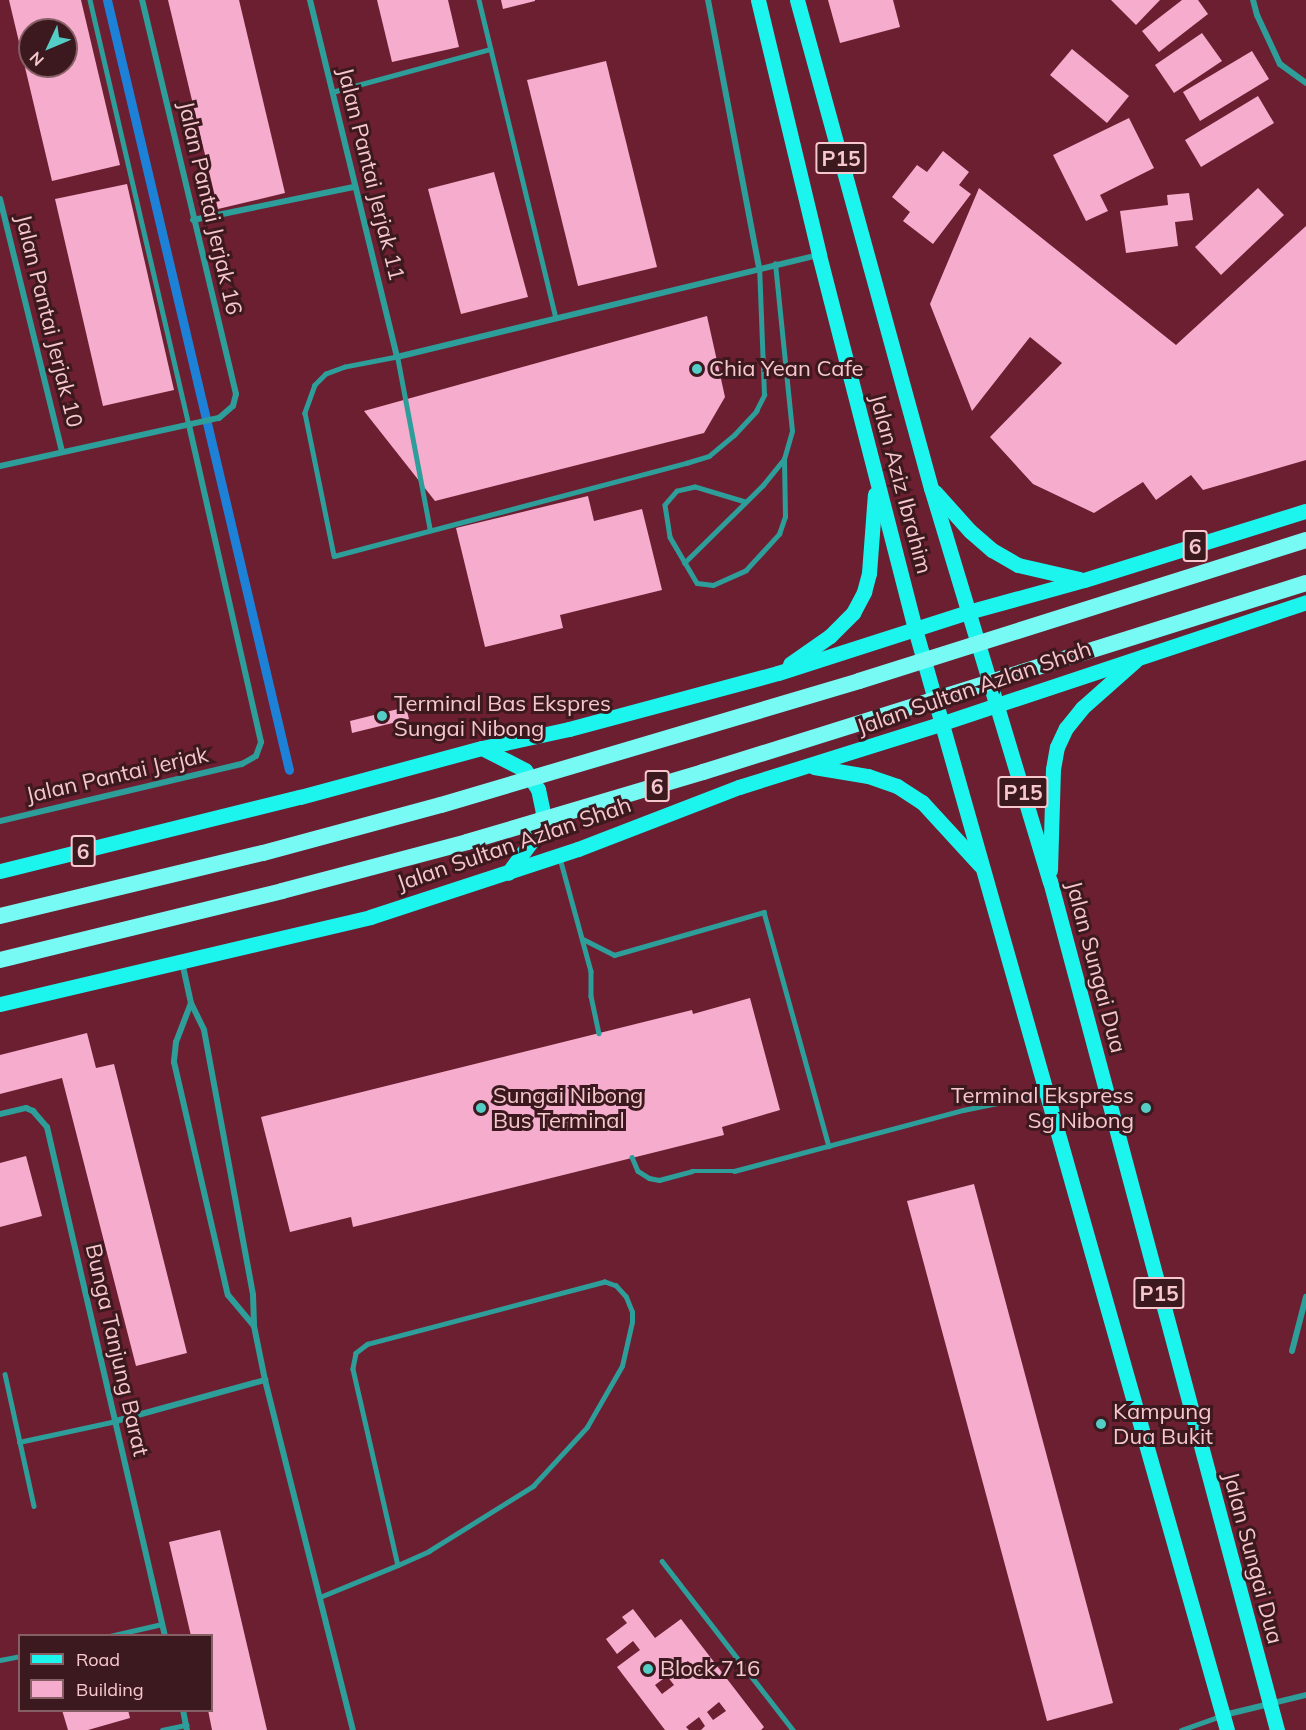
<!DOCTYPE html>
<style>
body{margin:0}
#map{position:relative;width:1306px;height:1730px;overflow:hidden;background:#6c1f31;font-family:Mulish,sans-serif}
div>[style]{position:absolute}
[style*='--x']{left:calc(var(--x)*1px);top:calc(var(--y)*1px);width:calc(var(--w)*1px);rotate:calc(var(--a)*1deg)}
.stream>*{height:9px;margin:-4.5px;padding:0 4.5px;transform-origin:4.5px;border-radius:4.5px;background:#1d81d8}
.building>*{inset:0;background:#f5accd}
.service>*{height:4.5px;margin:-2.25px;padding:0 2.25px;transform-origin:2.25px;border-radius:2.25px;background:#2d9e99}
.minor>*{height:6px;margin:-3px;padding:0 3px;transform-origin:3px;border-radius:3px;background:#2d9e99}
.primary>*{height:15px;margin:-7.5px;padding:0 7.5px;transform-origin:7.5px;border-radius:7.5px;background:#1cf5ee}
.trunk-bridge>*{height:16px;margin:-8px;padding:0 8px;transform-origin:8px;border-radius:8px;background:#78faf4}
.dots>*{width:16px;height:16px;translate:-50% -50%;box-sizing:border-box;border:3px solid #3c191f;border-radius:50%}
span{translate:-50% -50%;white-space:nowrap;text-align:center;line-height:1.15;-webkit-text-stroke:6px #3c191f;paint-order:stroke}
.shield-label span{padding:2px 4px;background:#3c191f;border:2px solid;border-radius:4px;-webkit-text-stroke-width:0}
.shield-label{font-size:21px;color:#f6c7cc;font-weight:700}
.street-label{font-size:22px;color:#f6c7cc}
.poi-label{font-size:22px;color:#f6c7cc}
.left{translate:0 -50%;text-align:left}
.right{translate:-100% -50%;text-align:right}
.legend{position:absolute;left:18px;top:1634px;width:195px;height:78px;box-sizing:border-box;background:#3c191f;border:2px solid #865f64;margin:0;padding:8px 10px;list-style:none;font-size:18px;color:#f6c7cc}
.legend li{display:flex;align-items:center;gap:12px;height:30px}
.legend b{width:30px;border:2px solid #865f64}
.north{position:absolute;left:18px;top:18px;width:60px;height:60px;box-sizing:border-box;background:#3c191f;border:2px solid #865f64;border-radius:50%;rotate:226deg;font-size:16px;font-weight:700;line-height:24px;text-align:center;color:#f6c7cc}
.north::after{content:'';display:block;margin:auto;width:21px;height:27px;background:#54cdc7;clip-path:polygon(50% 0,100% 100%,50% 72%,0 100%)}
</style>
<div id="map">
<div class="stream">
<i style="--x:107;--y:0;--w:791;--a:76.7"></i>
</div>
<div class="building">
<i style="clip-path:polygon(evenodd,9px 0,81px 0,120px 165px,52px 181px,9px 0,30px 30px,66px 30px,66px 66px,30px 66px,30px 30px)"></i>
<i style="clip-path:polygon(168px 0,239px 0,285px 193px,218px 209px)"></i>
<i style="clip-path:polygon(377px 0,448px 0,459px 47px,392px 62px)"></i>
<i style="clip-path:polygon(501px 0,535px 0,535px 1px,503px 9px)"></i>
<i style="clip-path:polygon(828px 0,893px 0,900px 27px,840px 43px)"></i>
<i style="clip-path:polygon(1111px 0,1160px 0,1136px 25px)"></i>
<i style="clip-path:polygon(1182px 0,1198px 0,1208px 14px,1159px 52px,1142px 31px)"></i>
<i style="clip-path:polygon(1202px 33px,1222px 61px,1174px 93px,1155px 65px)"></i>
<i style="clip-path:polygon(1072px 49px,1129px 96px,1107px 123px,1050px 75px)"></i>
<i style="clip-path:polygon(1252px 51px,1269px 79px,1200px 121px,1183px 92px)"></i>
<i style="clip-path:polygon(606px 61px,657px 267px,578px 286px,527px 80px)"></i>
<i style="clip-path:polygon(1258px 96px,1274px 123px,1201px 167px,1185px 140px)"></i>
<i style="clip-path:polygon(1129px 118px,1154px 168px,1100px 195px,1108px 211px,1086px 221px,1053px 155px)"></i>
<i style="clip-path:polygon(943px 151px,969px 172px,959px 185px,971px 194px,933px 244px,903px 221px,910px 212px,892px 197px,917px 165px,927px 172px)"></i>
<i style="clip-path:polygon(494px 172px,528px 297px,461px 314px,428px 189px)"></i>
<i style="clip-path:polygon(127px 184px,174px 390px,103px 406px,55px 199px)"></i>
<i style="clip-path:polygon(979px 188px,1176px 345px,1306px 226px,1306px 460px,1203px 490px,1191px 475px,1156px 500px,1143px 482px,1094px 513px,1033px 484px,990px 437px,1062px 363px,1030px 337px,972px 411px,930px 304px)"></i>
<i style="clip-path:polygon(1258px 188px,1284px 215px,1221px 275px,1195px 247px)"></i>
<i style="clip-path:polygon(1189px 193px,1193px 220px,1175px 222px,1178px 246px,1126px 253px,1120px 211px,1168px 205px,1167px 195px)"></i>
<i style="clip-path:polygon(707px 316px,725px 397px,704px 433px,435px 501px,364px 411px)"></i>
<i style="clip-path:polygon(588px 496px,594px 521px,642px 509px,662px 590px,560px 615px,563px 628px,485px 647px,456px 528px)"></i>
<i style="clip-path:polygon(406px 707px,409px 719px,352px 733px,350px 721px)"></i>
<i style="clip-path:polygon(750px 998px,780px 1110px,722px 1127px,724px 1135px,660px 1151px,353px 1227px,351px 1217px,290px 1232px,261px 1117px,692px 1010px,693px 1014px)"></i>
<i style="clip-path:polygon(87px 1033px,96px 1068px,114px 1064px,187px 1353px,136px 1366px,62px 1078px,0 1094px,0 1055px)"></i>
<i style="clip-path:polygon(26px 1156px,42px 1216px,0 1227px,0 1163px)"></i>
<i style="clip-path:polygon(974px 1184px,1113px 1703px,1047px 1721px,907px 1201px)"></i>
<i style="clip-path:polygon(220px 1530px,267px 1730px,212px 1730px,208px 1710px,212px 1710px,212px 1636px,191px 1636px,169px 1542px)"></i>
<i style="clip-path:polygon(evenodd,633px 1609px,655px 1638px,681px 1619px,764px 1727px,761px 1730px,701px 1730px,705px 1726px,699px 1717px,686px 1727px,689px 1730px,665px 1730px,617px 1667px,640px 1650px,633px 1641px,617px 1654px,606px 1639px,627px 1623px,622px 1617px,633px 1609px,688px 1661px,694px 1670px,682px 1679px,675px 1670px,688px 1661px,633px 1609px,667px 1676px,674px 1685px,662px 1694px,655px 1685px,667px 1676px,633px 1609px,719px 1702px,726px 1711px,713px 1720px,707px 1712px,719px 1702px)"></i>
<i style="clip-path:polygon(62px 1710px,128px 1710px,130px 1718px,88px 1730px,68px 1730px)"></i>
</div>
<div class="service">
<i style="--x:90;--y:0;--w:435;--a:76.9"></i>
<i style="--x:479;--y:0;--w:327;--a:76.4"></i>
<i style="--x:332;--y:92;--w:164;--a:-15.2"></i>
<i style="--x:745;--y:502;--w:52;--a:-163.3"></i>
<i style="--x:695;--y:487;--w:18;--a:167"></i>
<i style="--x:677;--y:491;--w:18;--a:131"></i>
<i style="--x:665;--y:505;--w:32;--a:81"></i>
<i style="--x:670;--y:537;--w:53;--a:59.6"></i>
<i style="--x:697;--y:583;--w:16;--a:7"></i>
<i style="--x:713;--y:585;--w:36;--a:-24"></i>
<i style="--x:746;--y:570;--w:49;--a:-47.5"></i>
<i style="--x:779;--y:534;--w:18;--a:-71"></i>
<i style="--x:785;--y:517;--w:58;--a:-91"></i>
<i style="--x:430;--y:531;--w:177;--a:-100.7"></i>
<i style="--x:397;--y:357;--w:53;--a:169.1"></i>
<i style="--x:345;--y:367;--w:20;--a:160"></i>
<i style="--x:326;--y:374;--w:16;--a:135"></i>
<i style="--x:315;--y:385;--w:30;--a:110"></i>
<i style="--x:305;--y:413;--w:146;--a:78.5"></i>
<i style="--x:334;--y:556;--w:364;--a:-14.8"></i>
<i style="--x:686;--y:463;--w:24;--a:-17"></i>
<i style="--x:709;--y:456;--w:33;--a:-40"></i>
<i style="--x:734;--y:435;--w:33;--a:-47"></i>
<i style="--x:756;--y:411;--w:18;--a:-63"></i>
<i style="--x:764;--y:395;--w:128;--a:-92.2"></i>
<i style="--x:684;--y:563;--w:111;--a:-44.6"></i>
<i style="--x:763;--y:485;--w:33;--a:-51"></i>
<i style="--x:784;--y:459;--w:29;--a:-74"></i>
<i style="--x:792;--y:431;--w:168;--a:-95.8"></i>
<i style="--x:560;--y:858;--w:117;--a:74.7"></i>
<i style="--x:591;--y:971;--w:25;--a:90"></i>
<i style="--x:591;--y:996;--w:38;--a:78"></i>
<i style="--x:583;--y:939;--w:35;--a:27"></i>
<i style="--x:614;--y:955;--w:156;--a:-16"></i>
<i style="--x:764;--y:912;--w:243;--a:74.5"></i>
<i style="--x:632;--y:1157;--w:15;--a:67"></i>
<i style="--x:638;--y:1171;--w:13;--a:32"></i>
<i style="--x:649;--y:1178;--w:10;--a:11"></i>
<i style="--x:659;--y:1180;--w:34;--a:-15"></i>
<i style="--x:692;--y:1171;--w:42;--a:0"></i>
<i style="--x:734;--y:1171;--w:237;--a:-14.9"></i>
<i style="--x:963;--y:1110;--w:82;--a:-11.3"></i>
<i style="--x:5;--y:1374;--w:135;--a:77.6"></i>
<i style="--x:19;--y:1442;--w:99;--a:-12.2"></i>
<i style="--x:662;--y:1561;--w:214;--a:52.2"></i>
<i style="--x:320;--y:1597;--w:84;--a:-22.3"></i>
<i style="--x:398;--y:1565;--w:34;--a:-24"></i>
<i style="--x:429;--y:1551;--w:123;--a:-32"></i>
<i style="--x:533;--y:1486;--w:80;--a:-47.5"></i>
<i style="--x:587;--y:1427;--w:70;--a:-60.2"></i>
<i style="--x:622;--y:1366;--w:45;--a:-77.2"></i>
<i style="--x:632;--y:1322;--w:10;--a:-90"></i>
<i style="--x:632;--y:1312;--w:16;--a:-112"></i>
<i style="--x:626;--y:1297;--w:15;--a:-132"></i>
<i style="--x:616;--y:1286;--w:12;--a:-160"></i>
<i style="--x:605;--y:1282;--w:245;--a:165.3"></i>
<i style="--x:368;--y:1344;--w:15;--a:143"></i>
<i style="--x:356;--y:1353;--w:16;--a:101"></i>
<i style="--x:353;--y:1369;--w:201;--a:77.1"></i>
<i style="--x:110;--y:1636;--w:53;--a:-13"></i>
<i style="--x:0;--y:1660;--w:20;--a:-11"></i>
<i style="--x:162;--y:1730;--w:25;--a:-12"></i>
<i style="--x:1181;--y:1730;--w:42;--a:-19.3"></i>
</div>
<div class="minor">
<i style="--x:310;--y:0;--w:367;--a:76.3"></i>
<i style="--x:397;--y:357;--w:433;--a:-13.6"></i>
<i style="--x:708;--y:0;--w:272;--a:79.2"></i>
<i style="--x:1253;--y:0;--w:16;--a:75"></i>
<i style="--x:1257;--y:15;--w:54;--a:64.9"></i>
<i style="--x:1280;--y:64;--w:32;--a:36"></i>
<i style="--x:0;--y:199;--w:260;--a:76.2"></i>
<i style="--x:193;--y:220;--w:164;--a:-11.6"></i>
<i style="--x:0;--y:466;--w:224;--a:-12.4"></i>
<i style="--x:219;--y:418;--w:18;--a:-41"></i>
<i style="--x:233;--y:406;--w:12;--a:-76"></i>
<i style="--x:236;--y:394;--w:405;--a:-103.4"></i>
<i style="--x:0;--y:821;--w:249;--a:-13.3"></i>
<i style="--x:242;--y:764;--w:16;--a:-30"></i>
<i style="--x:256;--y:756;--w:15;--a:-70"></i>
<i style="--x:261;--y:742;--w:326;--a:-102.8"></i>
<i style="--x:182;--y:962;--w:42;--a:77.6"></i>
<i style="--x:191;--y:1003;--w:30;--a:64"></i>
<i style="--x:204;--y:1030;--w:269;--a:79.5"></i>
<i style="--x:253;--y:1295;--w:31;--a:88"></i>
<i style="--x:254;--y:1326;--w:55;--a:78.5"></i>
<i style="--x:265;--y:1380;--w:361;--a:75.9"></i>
<i style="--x:191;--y:1003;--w:42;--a:111"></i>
<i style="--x:176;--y:1042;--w:20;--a:96"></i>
<i style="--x:174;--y:1062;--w:239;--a:77"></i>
<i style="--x:228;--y:1295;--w:40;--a:50"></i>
<i style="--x:0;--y:1114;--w:27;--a:-13"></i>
<i style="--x:26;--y:1108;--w:8;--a:23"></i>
<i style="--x:33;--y:1111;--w:21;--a:49"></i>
<i style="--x:47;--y:1127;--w:522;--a:76.95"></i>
<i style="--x:1292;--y:1351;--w:56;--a:-75.5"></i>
<i style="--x:116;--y:1421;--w:155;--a:-15.4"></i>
<i style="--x:183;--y:1710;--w:20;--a:79"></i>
<i style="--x:1224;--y:1715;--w:84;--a:-13.7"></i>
</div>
<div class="primary">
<i style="--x:758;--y:0;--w:262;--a:76.5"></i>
<i style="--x:819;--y:255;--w:386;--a:75.6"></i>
<i style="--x:915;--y:629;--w:1144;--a:74.18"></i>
<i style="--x:797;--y:0;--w:506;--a:74.65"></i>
<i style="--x:931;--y:488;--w:411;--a:73.2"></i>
<i style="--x:1050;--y:881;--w:879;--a:75.03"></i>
<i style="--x:935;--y:492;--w:52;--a:48.1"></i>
<i style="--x:970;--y:531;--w:29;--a:41"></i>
<i style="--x:992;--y:550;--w:30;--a:30"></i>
<i style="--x:1018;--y:565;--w:63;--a:12.9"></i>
<i style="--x:790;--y:664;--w:49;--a:-35"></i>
<i style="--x:830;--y:636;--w:33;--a:-45"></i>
<i style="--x:853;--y:613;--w:24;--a:-62"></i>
<i style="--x:864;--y:592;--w:20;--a:-75"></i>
<i style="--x:869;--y:573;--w:79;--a:-85.7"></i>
<i style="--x:482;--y:748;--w:48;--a:27.1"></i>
<i style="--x:525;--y:770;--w:23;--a:56"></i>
<i style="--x:538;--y:789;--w:24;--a:78"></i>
<i style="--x:543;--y:812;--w:19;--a:102"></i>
<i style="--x:539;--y:831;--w:52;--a:126.4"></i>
<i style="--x:814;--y:767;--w:55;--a:9.5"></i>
<i style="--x:868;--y:776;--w:31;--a:19"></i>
<i style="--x:897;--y:786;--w:30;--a:33"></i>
<i style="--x:922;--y:802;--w:86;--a:47.4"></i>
<i style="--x:1050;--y:870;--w:101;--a:-88.3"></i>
<i style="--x:1053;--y:769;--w:22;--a:-80"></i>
<i style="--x:1057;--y:747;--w:21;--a:-65"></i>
<i style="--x:1066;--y:728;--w:26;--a:-51"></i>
<i style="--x:1082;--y:708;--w:71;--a:-41.6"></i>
<i style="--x:0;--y:871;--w:309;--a:-13.9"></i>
<i style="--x:300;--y:797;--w:188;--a:-15.1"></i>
<i style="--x:482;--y:748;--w:89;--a:-12.3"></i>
<i style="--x:569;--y:729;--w:216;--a:-15"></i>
<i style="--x:778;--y:673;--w:200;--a:-17.8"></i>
<i style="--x:968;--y:612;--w:120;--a:-15.4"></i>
<i style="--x:1084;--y:580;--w:232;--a:-17.3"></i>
<i style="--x:0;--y:1004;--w:380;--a:-13.2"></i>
<i style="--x:370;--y:917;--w:219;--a:-18.1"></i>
<i style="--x:578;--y:849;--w:173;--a:-21.1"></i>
<i style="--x:739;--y:787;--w:214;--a:-17.4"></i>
<i style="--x:943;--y:723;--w:383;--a:-18.4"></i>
</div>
<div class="trunk-bridge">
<i style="--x:0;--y:916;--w:270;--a:-13.5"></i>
<i style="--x:263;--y:853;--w:184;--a:-15.1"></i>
<i style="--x:441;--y:805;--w:436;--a:-16.5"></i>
<i style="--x:859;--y:681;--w:469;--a:-17.5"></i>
<i style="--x:0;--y:960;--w:290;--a:-13.7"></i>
<i style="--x:282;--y:891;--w:191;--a:-14.8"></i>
<i style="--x:467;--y:842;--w:246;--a:-16.5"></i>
<i style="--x:703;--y:772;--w:632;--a:-17.4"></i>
</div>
<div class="dots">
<i style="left:697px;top:369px;background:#54cdc7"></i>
<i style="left:382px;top:716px;background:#54cdc7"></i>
<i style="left:481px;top:1108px;background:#54cdc7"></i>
<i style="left:1146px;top:1108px;background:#54cdc7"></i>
<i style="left:1101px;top:1424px;background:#54cdc7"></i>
<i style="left:648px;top:1669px;background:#54cdc7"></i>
</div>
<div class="shield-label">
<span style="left:841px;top:158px">P15</span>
<span style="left:1195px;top:546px">6</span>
<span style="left:657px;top:786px">6</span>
<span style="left:1023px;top:792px">P15</span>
<span style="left:83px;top:851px">6</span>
<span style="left:1159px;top:1293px">P15</span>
</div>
<div class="street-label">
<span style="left:371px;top:174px;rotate:76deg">Jalan Pantai Jerjak 11</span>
<span style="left:210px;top:208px;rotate:77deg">Jalan Pantai Jerjak 16</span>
<span style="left:49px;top:321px;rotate:76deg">Jalan Pantai Jerjak 10</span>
<span style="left:901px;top:484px;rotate:75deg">Jalan Aziz Ibrahim</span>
<span style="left:974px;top:688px;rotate:-19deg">Jalan Sultan Azlan Shah</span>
<span style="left:117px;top:775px;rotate:-13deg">Jalan Pantai Jerjak</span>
<span style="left:514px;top:844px;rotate:-19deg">Jalan Sultan Azlan Shah</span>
<span style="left:1096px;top:967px;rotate:75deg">Jalan Sungai Dua</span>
<span style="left:117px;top:1350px;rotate:77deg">Bunga Tanjung Barat</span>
<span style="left:1253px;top:1558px;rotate:75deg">Jalan Sungai Dua</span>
</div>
<div class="poi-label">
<span class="left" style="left:709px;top:369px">Chia Yean Cafe</span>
<span class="left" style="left:394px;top:716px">Terminal Bas Ekspres<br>Sungai Nibong</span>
<span class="left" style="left:493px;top:1108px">Sungai Nibong<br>Bus Terminal</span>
<span class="right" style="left:1134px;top:1108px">Terminal Ekspress<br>Sg Nibong</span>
<span class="left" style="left:1113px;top:1424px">Kampung<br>Dua Bukit</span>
<span class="left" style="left:660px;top:1669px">Block 716</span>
</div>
<ul class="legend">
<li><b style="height:8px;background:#1cf5ee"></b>Road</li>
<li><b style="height:16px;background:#f5accd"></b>Building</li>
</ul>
<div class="north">N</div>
</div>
